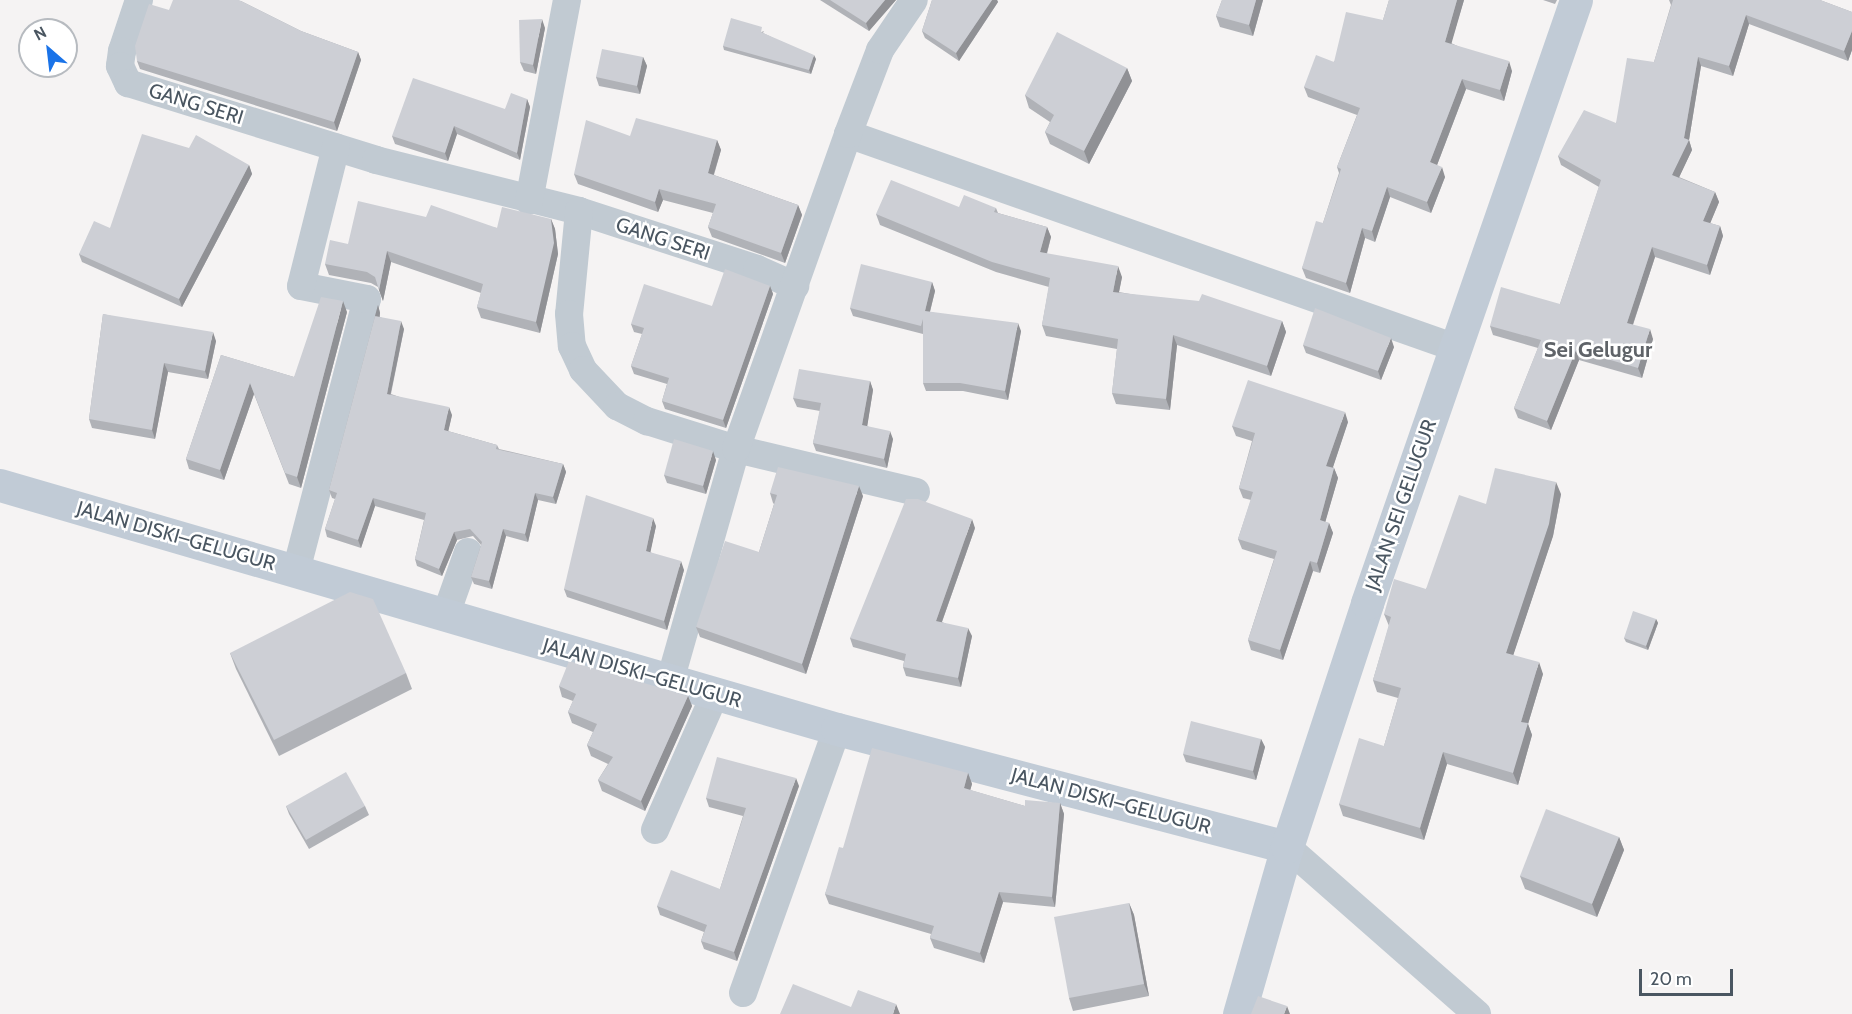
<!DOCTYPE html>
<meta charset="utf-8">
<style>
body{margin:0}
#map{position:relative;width:1852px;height:1014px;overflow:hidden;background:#f5f3f3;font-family:Cabin,sans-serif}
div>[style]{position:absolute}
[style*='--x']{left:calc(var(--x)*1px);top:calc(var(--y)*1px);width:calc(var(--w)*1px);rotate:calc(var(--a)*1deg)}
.minor>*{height:28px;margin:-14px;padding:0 14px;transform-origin:14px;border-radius:14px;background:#c1cad2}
.secondary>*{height:33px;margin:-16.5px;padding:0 16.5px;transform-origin:16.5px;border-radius:16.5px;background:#c1cbd6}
.wall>*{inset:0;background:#b0b2b7}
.shaded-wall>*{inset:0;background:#909195}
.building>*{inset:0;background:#cdcfd5}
span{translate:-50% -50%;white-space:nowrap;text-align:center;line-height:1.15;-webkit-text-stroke:5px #fff;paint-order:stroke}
.street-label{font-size:20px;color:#4a5661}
.quarter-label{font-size:22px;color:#5f6368;font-weight:700}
.north{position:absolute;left:18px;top:18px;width:60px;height:60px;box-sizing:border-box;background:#fff;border:2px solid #b7bbc0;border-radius:50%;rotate:332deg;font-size:16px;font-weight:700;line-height:24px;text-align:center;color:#4a5661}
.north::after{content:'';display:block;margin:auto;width:21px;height:27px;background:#1a73e8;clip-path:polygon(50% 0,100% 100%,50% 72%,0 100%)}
.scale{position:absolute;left:1639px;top:969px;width:94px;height:27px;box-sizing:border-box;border:3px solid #4a5661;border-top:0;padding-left:8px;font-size:18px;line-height:21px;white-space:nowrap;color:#4a5661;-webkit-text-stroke:4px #fff;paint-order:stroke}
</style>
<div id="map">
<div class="minor">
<i style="--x:139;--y:0;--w:54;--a:108.4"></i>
<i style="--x:122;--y:51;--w:15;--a:98"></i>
<i style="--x:120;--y:66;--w:19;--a:65"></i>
<i style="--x:128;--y:83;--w:260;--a:17.2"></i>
<i style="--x:376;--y:160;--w:209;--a:14.1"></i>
<i style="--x:579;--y:211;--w:187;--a:18"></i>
<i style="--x:757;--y:269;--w:42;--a:24.1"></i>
<i style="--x:848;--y:134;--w:645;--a:19.39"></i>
<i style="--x:529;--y:201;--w:205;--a:-79.3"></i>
<i style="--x:579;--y:211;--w:103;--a:95.5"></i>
<i style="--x:569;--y:314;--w:32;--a:85"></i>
<i style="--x:572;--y:346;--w:26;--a:65"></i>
<i style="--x:583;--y:370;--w:50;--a:46.6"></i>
<i style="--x:617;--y:406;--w:34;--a:27"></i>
<i style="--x:647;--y:421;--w:93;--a:17.5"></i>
<i style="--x:736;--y:449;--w:185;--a:13.4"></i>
<i style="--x:296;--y:571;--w:281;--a:-75.4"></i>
<i style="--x:367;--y:299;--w:67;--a:-168.9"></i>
<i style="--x:301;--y:286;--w:143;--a:-75.9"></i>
<i style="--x:445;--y:617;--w:69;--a:-70.5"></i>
<i style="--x:670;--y:681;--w:241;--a:-74.1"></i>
<i style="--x:736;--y:449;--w:334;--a:-70.4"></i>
<i style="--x:848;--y:134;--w:90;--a:-69.1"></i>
<i style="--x:880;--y:50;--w:60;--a:-55.8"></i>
<i style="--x:655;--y:830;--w:149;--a:-66.2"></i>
<i style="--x:1287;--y:847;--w:253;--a:41.3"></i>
<i style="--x:743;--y:993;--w:280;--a:-70.4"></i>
</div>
<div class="secondary">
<i style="--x:0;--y:485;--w:872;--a:16.25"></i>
<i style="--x:837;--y:729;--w:465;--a:14.7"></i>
<i style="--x:1239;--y:1014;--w:174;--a:-74"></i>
<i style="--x:1287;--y:847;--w:257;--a:-71.8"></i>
<i style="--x:1367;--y:603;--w:638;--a:-70.88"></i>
</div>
<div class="wall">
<i style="clip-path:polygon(820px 0,896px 0,869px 31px)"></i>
<i style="clip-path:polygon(932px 0,997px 0,998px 2px,959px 61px,925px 38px,922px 31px)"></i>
<i style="clip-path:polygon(1222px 0,1263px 0,1253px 36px,1220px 27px,1216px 16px)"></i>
<i style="clip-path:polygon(1389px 0,1464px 0,1451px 43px,1512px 71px,1504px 101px,1466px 89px,1437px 165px,1445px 177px,1431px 213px,1390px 197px,1375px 242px,1365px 238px,1350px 293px,1306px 278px,1302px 268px,1323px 223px,1339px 173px,1337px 167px,1357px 115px,1308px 97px,1304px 87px,1383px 20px)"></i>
<i style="clip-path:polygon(1543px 0,1557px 0,1555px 4px)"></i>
<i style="clip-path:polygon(1669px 0,1820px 0,1852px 12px,1852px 50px,1848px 61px,1749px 24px,1733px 76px,1701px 66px,1689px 140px,1692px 150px,1679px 177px,1715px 192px,1719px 202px,1710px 223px,1720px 226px,1723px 236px,1710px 275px,1655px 257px,1633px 325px,1653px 339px,1642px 378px,1579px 360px,1551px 430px,1518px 418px,1514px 408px,1538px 348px,1493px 335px,1490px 326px,1560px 304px,1599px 187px,1561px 165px,1558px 156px,1616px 123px,1654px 62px,1671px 5px)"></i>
<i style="clip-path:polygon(241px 1px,301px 31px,358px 52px,361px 60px,337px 131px,140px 69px,137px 61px,169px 10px)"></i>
<i style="clip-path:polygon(545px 28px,536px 74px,524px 71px,520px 62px)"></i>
<i style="clip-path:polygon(764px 31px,763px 33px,816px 59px,811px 74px,724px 50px,723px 46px)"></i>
<i style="clip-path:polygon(643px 57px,647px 66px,640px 94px,599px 86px,596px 77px)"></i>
<i style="clip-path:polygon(1127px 68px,1132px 81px,1089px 164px,1050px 144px,1045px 132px,1050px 122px,1029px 108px,1025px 95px)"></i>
<i style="clip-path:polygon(527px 99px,530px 107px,520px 160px,457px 134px,448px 161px,395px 144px,392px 136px,505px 109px)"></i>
<i style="clip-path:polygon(630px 136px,717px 140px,721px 150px,714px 175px,798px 205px,802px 215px,785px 263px,712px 237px,708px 227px,713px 213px,663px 200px,658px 212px,578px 184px,574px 174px)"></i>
<i style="clip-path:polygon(249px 165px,252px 174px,182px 307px,82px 262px,79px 254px,110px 228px)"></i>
<i style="clip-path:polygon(959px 207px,996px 208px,998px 213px,1047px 227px,1051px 237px,1047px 254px,1122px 277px,1119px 292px,1282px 321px,1286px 332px,1271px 376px,1177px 345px,1170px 410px,1116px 404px,1112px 393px,1117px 349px,1046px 336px,1042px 325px,1049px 287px,996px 272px,880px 225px,876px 214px)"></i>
<i style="clip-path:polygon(426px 217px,497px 228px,551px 219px,555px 229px,558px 254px,540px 333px,481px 318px,477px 307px,481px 293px,391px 262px,383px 301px,378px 287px,371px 283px,329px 275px,325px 264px,348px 244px)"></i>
<i style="clip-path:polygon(932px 282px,935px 291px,930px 312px,1021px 331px,1008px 400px,963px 391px,926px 391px,923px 383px,923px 334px,853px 316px,850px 308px)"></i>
<i style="clip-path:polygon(770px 286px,773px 294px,726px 428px,665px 409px,662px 401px,667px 384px,634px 374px,631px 366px,642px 334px,634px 332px,631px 324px,712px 306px)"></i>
<i style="clip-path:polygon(378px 305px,380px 313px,380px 317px,404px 329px,391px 394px,452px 415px,448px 431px,497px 445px,499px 449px,563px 464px,566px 472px,556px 504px,538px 500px,528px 542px,506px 536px,492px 589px,474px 584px,471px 577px,481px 545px,473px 536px,457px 540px,442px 576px,417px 566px,415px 559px,424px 520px,375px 506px,361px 548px,327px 537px,325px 529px,335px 499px,332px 498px,329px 490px)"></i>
<i style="clip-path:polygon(347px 312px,301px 488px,289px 484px,254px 394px,224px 480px,189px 469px,186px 459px,221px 355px,294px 377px)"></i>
<i style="clip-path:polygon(103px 314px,216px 341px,208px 379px,168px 372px,155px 439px,92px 428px,89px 419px)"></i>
<i style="clip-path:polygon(1303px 345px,1394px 347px,1381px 380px,1306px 353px)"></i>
<i style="clip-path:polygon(870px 381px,873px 390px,867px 426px,893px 439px,887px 468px,816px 451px,813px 443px,820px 411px,797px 407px,793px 398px)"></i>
<i style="clip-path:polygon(1348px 422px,1333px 467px,1334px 468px,1338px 478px,1325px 522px,1329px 523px,1333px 533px,1320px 573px,1313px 571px,1283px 660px,1251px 650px,1248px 640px,1274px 559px,1242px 549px,1238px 539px,1251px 500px,1243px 498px,1239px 488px,1252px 441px,1236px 436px,1232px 426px)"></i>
<i style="clip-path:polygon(716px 460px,706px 494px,667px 483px,664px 475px)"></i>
<i style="clip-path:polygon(770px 493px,863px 496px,806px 674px,700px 637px,696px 627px,759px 552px,774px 504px,773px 503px)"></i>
<i style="clip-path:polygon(1561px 494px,1553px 536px,1513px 655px,1543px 674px,1528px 724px,1532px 735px,1518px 785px,1447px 764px,1424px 840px,1343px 816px,1339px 804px,1384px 746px,1398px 698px,1377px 692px,1373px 680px,1389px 626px,1384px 614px,1426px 589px,1486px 504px)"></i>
<i style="clip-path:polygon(656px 526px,650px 552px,684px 570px,667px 630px,567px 597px,564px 589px)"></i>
<i style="clip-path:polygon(975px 528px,942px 622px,972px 636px,961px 687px,906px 676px,903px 667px,904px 661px,853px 647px,850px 638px)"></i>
<i style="clip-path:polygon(1656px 619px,1658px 623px,1648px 650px,1626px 642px,1624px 638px)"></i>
<i style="clip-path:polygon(230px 653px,406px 673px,412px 689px,279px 756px,236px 669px)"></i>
<i style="clip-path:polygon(559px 686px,688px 696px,692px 706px,645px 811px,602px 791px,598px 780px,608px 764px,591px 756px,587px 745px,593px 732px,572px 723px,568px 712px,573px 701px,562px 697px)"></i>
<i style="clip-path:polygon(1261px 739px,1265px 747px,1256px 780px,1186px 762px,1183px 754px)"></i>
<i style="clip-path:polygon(968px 773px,972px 784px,970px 790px,1025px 806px,1060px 803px,1064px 814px,1055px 907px,1003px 902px,984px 963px,934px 948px,930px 938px,931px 934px,829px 904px,825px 894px,843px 848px)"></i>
<i style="clip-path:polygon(799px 786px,737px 961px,704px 949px,701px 941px,704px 932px,660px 915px,657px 906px,720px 889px,743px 816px,709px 807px,706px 798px)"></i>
<i style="clip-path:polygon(286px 806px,365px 806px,369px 815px,309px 849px,289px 814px)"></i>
<i style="clip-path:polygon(1619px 837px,1624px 850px,1597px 917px,1525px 889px,1520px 876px)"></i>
<i style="clip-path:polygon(1129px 903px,1134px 915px,1149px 996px,1073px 1011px,1069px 998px)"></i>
</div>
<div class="shaded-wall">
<i style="clip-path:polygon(885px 0,896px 0,869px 31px,866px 23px)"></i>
<i style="clip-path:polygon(992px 0,997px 0,998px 2px,959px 61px,956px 53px)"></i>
<i style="clip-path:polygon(1256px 0,1263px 0,1253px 36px,1249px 25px)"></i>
<i style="clip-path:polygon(1457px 0,1464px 0,1449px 52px,1445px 42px)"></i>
<i style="clip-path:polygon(1746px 15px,1749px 24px,1733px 76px,1729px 66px)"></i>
<i style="clip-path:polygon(542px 19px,545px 28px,536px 74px,533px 65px)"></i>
<i style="clip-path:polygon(1852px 31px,1852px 50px,1848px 61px,1844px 51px)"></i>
<i style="clip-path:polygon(358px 52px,361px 60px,337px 131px,334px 122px)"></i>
<i style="clip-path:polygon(814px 55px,816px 59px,811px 74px,809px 70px)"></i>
<i style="clip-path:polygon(643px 57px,647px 66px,640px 94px,637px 86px)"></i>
<i style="clip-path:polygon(1698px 57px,1701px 66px,1689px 140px,1692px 150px,1676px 184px,1672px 175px,1684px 138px)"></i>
<i style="clip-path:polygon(1509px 61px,1512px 71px,1504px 101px,1500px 90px)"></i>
<i style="clip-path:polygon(1127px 68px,1132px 81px,1089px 164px,1084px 151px)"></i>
<i style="clip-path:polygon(1462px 79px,1466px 89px,1434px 173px,1430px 162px)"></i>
<i style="clip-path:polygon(527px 99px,530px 107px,520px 160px,517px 153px)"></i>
<i style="clip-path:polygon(454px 126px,457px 134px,448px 161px,445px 153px)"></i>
<i style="clip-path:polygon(717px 140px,721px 150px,711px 183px,708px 173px)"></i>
<i style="clip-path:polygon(249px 165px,252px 174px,182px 307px,179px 299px)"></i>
<i style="clip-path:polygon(1442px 167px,1445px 177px,1431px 213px,1427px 202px)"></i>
<i style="clip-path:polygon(1387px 187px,1390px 197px,1375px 242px,1372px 231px)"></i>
<i style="clip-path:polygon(659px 189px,663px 200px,658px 212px,655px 202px)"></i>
<i style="clip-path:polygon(1715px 192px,1719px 202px,1707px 231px,1703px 221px)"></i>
<i style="clip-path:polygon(798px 205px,802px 215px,785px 263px,781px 253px)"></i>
<i style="clip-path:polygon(551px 219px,555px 229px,558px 254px,540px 333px,536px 322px)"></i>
<i style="clip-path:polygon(1720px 226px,1723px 236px,1710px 275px,1707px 265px)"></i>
<i style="clip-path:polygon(1047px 227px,1051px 237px,1044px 263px,1040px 252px)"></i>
<i style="clip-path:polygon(1362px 228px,1365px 238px,1350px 293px,1346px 283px)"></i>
<i style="clip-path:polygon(1652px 247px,1655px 257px,1630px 333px,1627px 323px)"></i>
<i style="clip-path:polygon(387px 251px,391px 262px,383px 301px,379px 290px)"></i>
<i style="clip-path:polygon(1118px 266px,1122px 277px,1117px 302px,1113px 292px)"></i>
<i style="clip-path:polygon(932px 282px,935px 291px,928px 319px,925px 311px)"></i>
<i style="clip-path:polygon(770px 286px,773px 294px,726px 428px,723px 420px)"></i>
<i style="clip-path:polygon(343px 301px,347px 312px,301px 488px,297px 477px)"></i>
<i style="clip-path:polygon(378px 305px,380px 313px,378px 324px,375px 316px)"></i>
<i style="clip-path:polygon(401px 321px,404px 329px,389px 401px,387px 394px)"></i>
<i style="clip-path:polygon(1282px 321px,1286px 332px,1271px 376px,1267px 366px)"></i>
<i style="clip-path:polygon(1018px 323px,1021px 331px,1008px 400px,1005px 391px)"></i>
<i style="clip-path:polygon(1650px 329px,1653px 339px,1642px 378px,1638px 368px)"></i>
<i style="clip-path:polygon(213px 332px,216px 341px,208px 379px,205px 371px)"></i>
<i style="clip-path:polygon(1173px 335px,1177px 345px,1170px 410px,1166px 399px)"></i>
<i style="clip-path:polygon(1391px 338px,1394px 347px,1381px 380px,1378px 371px)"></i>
<i style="clip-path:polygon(1576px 350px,1579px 360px,1551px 430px,1547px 421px)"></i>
<i style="clip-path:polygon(164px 363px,168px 372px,155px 439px,152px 430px)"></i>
<i style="clip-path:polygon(870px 381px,873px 390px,866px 434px,862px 425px)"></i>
<i style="clip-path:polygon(250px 383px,254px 394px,224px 480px,220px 470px)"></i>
<i style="clip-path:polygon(449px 407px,452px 415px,447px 437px,444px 430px)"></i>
<i style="clip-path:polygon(1345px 412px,1348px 422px,1330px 476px,1326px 466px)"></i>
<i style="clip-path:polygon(890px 431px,893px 439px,887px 468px,884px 459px)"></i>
<i style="clip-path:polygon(713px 451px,716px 460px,706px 494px,703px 486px)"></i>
<i style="clip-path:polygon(563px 464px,566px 472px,556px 504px,553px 497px)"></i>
<i style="clip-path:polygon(1334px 468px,1338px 478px,1323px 530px,1320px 520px)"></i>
<i style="clip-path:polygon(1556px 482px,1561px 494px,1553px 536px,1510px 665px,1506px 653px)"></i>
<i style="clip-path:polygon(859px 486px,863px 496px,806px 674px,802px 664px)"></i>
<i style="clip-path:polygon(535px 493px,538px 500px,528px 542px,525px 534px)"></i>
<i style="clip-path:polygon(373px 498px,375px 506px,361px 548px,358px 540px)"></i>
<i style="clip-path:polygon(653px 518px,656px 526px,649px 559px,646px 551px)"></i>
<i style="clip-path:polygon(972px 519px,975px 528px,939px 630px,936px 621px)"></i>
<i style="clip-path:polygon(1329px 523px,1333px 533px,1320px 573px,1317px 563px)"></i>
<i style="clip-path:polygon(503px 529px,506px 536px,492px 589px,489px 581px)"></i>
<i style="clip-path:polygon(454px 532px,457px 540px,442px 576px,439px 569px)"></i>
<i style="clip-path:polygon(681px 561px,684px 570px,667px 630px,664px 621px)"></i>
<i style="clip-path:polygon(1310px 561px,1313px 571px,1283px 660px,1280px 650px)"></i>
<i style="clip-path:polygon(1656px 619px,1658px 623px,1648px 650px,1646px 646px)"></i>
<i style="clip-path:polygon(968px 628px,972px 636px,961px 687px,958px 678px)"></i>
<i style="clip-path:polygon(1539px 662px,1543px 674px,1528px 724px,1532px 735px,1518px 785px,1513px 773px,1521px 722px)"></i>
<i style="clip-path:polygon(688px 696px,692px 706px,645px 811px,641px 801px)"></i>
<i style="clip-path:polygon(1261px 739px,1265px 747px,1256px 780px,1253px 771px)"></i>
<i style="clip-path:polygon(1443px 752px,1447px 764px,1424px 840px,1420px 828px)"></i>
<i style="clip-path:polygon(968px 773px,972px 784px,968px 798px,964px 788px)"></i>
<i style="clip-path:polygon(796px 778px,799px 786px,737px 961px,734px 952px)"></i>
<i style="clip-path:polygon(1060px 803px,1064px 814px,1055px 907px,1052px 897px)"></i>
<i style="clip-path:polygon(1619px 837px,1624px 850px,1597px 917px,1592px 904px)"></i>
<i style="clip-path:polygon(999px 892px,1003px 902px,984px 963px,980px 953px)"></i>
<i style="clip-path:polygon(1129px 903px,1134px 915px,1149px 996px,1144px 984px)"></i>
<i style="clip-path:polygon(896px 1004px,900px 1014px,893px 1014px)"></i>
<i style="clip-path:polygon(1287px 1006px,1290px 1014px,1284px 1014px)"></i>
</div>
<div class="building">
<i style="clip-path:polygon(173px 0,239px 0,301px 31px,358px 52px,334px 122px,137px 61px,135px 46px,149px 4px,169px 10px)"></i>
<i style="clip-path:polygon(830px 0,885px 0,866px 23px)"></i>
<i style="clip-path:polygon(932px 0,992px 0,956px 53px,922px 31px)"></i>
<i style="clip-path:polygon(1222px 0,1256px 0,1249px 25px,1216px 16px)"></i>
<i style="clip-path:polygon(1389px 0,1457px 0,1445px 42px,1509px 61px,1500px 90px,1462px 79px,1430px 162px,1442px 167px,1427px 202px,1387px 187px,1372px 231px,1362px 228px,1346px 283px,1302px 268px,1316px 221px,1323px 223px,1341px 169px,1337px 167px,1360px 108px,1304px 87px,1316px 55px,1334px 62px,1346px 12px,1383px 20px)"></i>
<i style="clip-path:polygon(1673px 0,1820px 0,1852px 12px,1852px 31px,1844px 51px,1746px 15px,1729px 66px,1698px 57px,1684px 138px,1689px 140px,1672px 175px,1715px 192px,1703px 221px,1720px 226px,1707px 265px,1652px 247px,1627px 323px,1650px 329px,1638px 368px,1576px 350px,1547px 421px,1514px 408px,1541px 340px,1490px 326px,1501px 287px,1560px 304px,1601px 180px,1558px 156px,1584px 110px,1616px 123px,1627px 58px,1654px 62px)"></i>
<i style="clip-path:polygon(731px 18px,762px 27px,761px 32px,814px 55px,809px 70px,723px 46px)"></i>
<i style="clip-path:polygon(542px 19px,533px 65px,520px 62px,519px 20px)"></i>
<i style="clip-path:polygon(1057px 32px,1127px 68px,1084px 151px,1045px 132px,1054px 115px,1025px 95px)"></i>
<i style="clip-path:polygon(602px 49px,643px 57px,637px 86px,596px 77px)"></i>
<i style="clip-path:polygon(413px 78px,505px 109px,511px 93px,527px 99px,517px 153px,454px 126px,445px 153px,392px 136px)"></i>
<i style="clip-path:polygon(636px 118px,717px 140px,708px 173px,798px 205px,781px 253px,708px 227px,716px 204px,659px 189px,655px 202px,574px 174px,586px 120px,630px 136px)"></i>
<i style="clip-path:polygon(142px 134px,189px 148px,196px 135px,249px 165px,179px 299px,79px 254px,94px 221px,110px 228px)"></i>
<i style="clip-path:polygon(891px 180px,959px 207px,964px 195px,996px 208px,994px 212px,1047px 227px,1040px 252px,1118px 266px,1113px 292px,1199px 301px,1202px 294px,1282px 321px,1267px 366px,1173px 335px,1166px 399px,1112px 393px,1118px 339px,1042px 325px,1050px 278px,992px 262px,876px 214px)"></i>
<i style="clip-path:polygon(358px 201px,426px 217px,431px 205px,497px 228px,502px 207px,551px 219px,554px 243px,536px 322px,477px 307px,483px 284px,387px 251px,379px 290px,375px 277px,367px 272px,325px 264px,330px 240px,348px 244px)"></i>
<i style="clip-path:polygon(861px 264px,932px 282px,925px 311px,1018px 323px,1005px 391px,960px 383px,923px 383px,923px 319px,921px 326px,850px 308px)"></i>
<i style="clip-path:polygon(725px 269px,770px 286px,723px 420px,662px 401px,669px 378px,631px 366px,644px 328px,631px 324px,644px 284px,712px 306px)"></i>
<i style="clip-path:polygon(321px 297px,343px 301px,297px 477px,285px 473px,250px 383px,220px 470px,186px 459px,221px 355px,294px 377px)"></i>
<i style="clip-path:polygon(378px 305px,375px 316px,401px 321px,387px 394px,449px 407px,444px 430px,497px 445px,496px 449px,563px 464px,553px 497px,535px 493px,525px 534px,503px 529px,489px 581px,471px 577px,482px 542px,470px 529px,454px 532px,439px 569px,415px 559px,426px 513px,373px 498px,358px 540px,325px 529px,337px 493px,329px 490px)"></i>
<i style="clip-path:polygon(1315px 308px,1391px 338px,1378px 371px,1303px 345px)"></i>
<i style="clip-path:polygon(103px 314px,213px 332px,205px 371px,164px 363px,152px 430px,89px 419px)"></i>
<i style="clip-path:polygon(799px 369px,870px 381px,862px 425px,890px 431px,884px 459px,813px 443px,821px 403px,793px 398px)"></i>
<i style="clip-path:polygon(1248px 380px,1345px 412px,1326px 466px,1334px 468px,1320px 520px,1329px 523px,1317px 563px,1310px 561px,1280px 650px,1248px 640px,1277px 551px,1238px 539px,1253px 492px,1239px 488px,1255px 433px,1232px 426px)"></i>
<i style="clip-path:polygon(674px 439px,713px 451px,703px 486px,664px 475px)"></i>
<i style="clip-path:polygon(778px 467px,859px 486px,802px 664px,696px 627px,725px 541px,759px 552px,777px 495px,770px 493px)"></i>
<i style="clip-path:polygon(1495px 468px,1556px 482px,1549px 524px,1506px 653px,1539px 662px,1521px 722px,1528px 723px,1513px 773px,1443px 752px,1420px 828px,1339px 804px,1359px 738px,1384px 746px,1401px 688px,1373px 680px,1391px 617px,1384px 614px,1394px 579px,1426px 589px,1459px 495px,1486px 504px)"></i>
<i style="clip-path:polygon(586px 495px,653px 518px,646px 551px,681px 561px,664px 621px,564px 589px)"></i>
<i style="clip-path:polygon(906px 499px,918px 499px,972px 519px,936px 621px,968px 628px,958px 678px,903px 667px,906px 654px,850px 638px)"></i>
<i style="clip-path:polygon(350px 592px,373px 599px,406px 673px,274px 740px,230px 653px)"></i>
<i style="clip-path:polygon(1633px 611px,1656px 619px,1646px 646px,1624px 638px)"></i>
<i style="clip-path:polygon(569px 661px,688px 696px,641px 801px,598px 780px,613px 757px,587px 745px,597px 724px,568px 712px,576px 694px,559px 686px)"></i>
<i style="clip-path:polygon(1191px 721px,1261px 739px,1253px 771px,1183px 754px)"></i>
<i style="clip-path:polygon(872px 748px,968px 773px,964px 788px,1025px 806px,1025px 800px,1060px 803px,1052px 897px,999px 892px,980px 953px,930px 938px,934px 926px,825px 894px,839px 847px,843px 848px)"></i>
<i style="clip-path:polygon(717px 757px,796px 778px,734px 952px,701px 941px,707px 925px,657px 906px,671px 870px,720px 889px,746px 808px,706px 798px)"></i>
<i style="clip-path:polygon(346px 772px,365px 806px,306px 840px,286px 806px)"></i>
<i style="clip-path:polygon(1546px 809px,1619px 837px,1592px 904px,1520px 876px)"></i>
<i style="clip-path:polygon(1129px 903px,1144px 984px,1069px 998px,1054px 917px)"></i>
<i style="clip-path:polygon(793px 984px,851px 1007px,858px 990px,896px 1004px,893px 1014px,780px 1014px)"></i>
<i style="clip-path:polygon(1258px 996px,1287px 1006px,1284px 1014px,1251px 1014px)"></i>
</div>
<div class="street-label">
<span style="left:196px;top:104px;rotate:17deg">GANG SERI</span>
<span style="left:663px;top:239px;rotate:18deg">GANG SERI</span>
<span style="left:1401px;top:505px;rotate:-71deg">JALAN SEI GELUGUR</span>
<span style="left:176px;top:536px;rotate:16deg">JALAN DISKI–GELUGUR</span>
<span style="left:642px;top:673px;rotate:16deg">JALAN DISKI–GELUGUR</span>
<span style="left:1111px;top:801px;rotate:15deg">JALAN DISKI–GELUGUR</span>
</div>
<div class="quarter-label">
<span style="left:1598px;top:350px">Sei Gelugur</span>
</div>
<div class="north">N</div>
<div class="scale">20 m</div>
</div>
